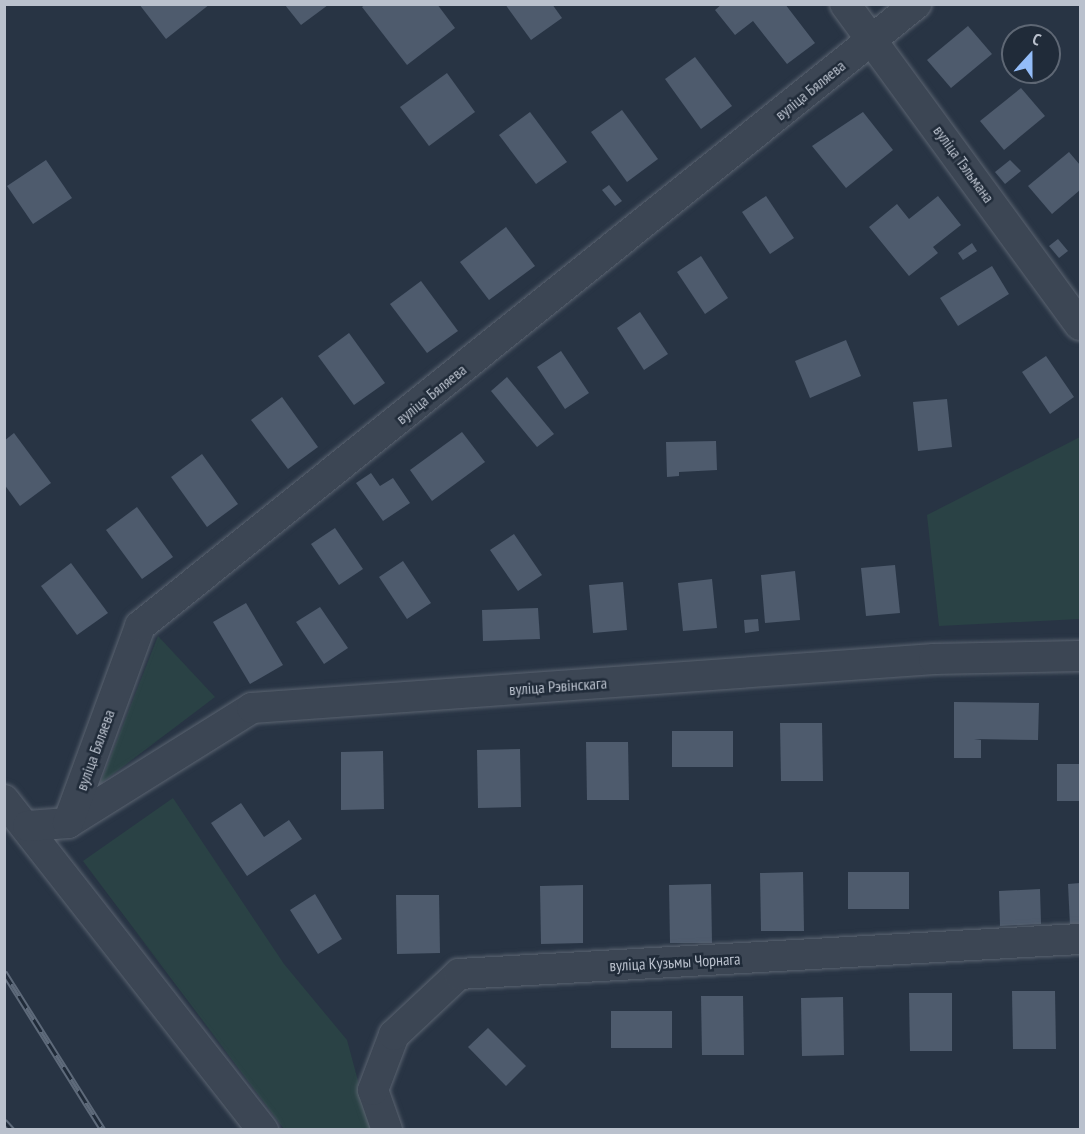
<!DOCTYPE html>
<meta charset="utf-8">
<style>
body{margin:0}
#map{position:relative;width:1085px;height:1134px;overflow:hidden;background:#283444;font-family:"PT Sans Narrow",sans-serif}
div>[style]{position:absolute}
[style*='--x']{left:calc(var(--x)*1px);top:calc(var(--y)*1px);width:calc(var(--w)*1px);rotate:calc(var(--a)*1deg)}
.green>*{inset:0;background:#2a4245}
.building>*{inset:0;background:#4e5b6d}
.roads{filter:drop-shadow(0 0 2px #5b6471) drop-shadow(0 0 2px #5b6471)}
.street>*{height:30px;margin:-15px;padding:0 15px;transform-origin:15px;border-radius:15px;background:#3c4654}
.rail>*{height:7px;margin-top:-3.5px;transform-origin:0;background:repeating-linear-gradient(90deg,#202b39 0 14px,#5e6a7a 0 28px);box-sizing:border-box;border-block:2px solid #5e6a7a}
span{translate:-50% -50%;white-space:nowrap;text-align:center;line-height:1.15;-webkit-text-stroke:5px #202b39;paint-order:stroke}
.street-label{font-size:16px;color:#bac1cd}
.frame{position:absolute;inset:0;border:6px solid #bac1cd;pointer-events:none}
.north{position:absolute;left:1001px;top:24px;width:60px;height:60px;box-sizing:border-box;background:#202b39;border:2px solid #5e6774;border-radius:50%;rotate:21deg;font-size:16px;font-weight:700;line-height:24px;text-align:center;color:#bac1cd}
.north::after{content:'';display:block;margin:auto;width:21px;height:27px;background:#93bcf8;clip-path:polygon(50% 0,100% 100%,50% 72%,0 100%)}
</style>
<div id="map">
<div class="green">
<i style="clip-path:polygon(1080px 437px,1080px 619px,939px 626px,927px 515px)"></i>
<i style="clip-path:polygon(158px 636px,215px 697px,100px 784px)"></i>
<i style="clip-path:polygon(173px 798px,284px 964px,347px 1040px,371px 1129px,284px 1129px,83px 861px)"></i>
</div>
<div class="building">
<i style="clip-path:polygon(139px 4px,210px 4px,166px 39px)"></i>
<i style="clip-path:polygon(366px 4px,437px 4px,455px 28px,407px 65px,362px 7px)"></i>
<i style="clip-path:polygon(505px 4px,552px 4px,562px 18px,531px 40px)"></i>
<i style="clip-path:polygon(722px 4px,785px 4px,815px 43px,787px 64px,753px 21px,735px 35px,715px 10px)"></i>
<i style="clip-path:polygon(285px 5px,328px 5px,301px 25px)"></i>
<i style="clip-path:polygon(968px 26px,992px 54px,951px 88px,927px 60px)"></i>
<i style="clip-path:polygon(695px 57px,732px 106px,701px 129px,665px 79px)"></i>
<i style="clip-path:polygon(447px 73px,475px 112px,429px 146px,400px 107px)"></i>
<i style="clip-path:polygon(1021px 88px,1045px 116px,1004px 150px,980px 121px)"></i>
<i style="clip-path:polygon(622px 110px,658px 159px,627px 182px,591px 132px)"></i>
<i style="clip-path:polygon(530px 112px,567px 162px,536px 184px,499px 135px)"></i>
<i style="clip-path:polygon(863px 112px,893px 150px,846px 188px,812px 146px)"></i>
<i style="clip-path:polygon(1069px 152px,1080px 165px,1080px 190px,1052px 214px,1028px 186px)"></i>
<i style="clip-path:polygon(46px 160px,72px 198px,33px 224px,7px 186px)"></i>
<i style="clip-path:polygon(1010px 160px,1021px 171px,1005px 184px,995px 172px)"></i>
<i style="clip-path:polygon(609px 185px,622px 201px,615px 206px,602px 190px)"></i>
<i style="clip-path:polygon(766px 196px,794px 238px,770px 254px,742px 212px)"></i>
<i style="clip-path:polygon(938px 196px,961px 225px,933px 247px,938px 253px,909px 276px,869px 227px,897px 204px,909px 219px)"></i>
<i style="clip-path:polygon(506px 227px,535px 266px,489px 300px,460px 262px)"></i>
<i style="clip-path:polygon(1058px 239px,1068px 251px,1059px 258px,1049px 246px)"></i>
<i style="clip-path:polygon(972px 243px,977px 251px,963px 260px,958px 253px)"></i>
<i style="clip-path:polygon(701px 256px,728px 298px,705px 314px,677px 272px)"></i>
<i style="clip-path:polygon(992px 266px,1009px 294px,958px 326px,940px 298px)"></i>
<i style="clip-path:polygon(421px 281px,458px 331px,427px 353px,390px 304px)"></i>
<i style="clip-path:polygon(640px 312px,668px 354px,644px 370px,617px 328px)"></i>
<i style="clip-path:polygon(349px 333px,385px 383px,354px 405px,318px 356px)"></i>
<i style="clip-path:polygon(846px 340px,861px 376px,810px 398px,795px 361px)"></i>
<i style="clip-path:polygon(561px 351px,589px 393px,565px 409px,537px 367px)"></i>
<i style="clip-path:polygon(1046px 356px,1074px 397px,1050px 414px,1022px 372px)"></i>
<i style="clip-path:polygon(507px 377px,554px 434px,537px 447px,491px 391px)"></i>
<i style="clip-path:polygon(282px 397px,318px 447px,288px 469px,251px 420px)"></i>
<i style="clip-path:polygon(947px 399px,952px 447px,918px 451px,913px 402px)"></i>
<i style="clip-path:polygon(462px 432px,485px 462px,432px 501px,410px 470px)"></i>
<i style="clip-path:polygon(14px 433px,51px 483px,20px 506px,4px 484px,4px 441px)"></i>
<i style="clip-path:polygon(716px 441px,717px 470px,679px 472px,679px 476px,667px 477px,666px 442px)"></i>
<i style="clip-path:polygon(202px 454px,238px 504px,207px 527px,171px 477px)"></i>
<i style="clip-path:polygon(371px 473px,380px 486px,393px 478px,410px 503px,383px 521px,356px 483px)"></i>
<i style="clip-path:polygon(137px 507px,173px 557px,142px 579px,106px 530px)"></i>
<i style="clip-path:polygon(335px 528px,363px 569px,339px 585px,311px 544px)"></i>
<i style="clip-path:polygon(514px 534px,542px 575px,518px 591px,490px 550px)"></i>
<i style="clip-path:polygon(403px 561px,431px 603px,407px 619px,379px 577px)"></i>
<i style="clip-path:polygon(71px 563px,108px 613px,77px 635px,41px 586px)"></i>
<i style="clip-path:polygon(895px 565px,900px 613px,866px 616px,861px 568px)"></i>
<i style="clip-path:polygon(795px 571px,800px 620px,765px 623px,761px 575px)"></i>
<i style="clip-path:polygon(712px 579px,717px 628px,683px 631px,678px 583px)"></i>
<i style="clip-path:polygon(623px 582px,627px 630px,593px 633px,589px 585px)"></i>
<i style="clip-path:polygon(246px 603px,283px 665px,250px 684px,213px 622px)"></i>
<i style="clip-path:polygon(320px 607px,348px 648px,324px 664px,296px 622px)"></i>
<i style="clip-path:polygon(538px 608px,540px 639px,483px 641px,482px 610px)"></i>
<i style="clip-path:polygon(758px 619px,759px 631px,745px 633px,744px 620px)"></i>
<i style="clip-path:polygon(954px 702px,1039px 703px,1038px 740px,974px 739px,981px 740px,981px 758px,954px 758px)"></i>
<i style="clip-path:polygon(780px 723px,822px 723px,823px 781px,781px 781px)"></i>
<i style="clip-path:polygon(672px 731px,733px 731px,733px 767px,672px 767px)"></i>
<i style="clip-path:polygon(586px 742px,628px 742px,629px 800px,587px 800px)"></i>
<i style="clip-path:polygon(520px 749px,521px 807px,478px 808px,477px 750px)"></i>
<i style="clip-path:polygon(383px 751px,384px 809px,341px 810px,341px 752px)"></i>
<i style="clip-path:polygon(1057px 764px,1080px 764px,1080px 801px,1057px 801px)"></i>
<i style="clip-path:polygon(241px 803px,264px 837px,289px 820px,302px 839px,247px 876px,211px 823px)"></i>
<i style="clip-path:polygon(803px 872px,804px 931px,761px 931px,760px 873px)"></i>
<i style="clip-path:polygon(848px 872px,909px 872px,909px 909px,848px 909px)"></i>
<i style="clip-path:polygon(1080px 883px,1080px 925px,1070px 926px,1068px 884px)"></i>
<i style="clip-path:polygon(711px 884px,712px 943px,670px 943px,669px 885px)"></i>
<i style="clip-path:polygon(583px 885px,583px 943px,541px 944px,540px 886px)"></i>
<i style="clip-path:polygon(1040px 889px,1041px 924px,1000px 926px,999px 891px)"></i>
<i style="clip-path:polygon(315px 894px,342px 939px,318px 954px,290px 910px)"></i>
<i style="clip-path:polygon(396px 895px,439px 895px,440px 953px,397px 954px)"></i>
<i style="clip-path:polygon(1012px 991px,1055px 991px,1056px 1049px,1013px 1049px)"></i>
<i style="clip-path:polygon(909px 993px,952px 993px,952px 1051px,910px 1051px)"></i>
<i style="clip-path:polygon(701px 996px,743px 996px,744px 1055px,702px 1055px)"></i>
<i style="clip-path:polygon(843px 997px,844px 1055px,802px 1056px,801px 998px)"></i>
<i style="clip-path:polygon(611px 1011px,672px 1011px,672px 1048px,611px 1048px)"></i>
<i style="clip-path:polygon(488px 1028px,526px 1066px,506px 1086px,468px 1047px)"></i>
</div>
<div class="roads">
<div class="street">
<i style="--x:845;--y:4;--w:398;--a:53.8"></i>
<i style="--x:4;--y:800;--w:420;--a:51.9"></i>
<i style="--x:68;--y:823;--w:217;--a:-32"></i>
<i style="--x:252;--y:708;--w:684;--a:-4.11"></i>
<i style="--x:934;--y:659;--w:146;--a:-1.2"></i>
<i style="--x:28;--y:826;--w:40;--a:-4.3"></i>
<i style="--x:68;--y:823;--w:210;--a:-69.9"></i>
<i style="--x:140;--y:626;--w:995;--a:-38.71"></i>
<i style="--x:387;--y:1130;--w:42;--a:-109.3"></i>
<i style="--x:373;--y:1090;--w:59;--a:-69.1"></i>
<i style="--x:394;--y:1035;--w:89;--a:-43.2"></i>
<i style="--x:459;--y:974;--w:622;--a:-3.23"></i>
</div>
</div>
<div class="rail">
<i style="--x:4;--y:972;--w:186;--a:57.9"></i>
<i style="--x:4;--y:1121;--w:12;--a:48"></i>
</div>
<div class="street-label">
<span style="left:810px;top:90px;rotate:-39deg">вуліца Бяляева</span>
<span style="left:964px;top:164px;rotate:54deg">вуліца Тэльмана</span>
<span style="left:431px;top:394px;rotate:-39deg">вуліца Бяляева</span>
<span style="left:558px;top:686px;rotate:-4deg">вуліца Рэвінскага</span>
<span style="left:95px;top:750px;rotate:-70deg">вуліца Бяляева</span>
<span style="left:675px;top:962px;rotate:-3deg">вуліца Кузьмы Чорнага</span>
</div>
<div class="frame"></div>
<div class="north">С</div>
</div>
